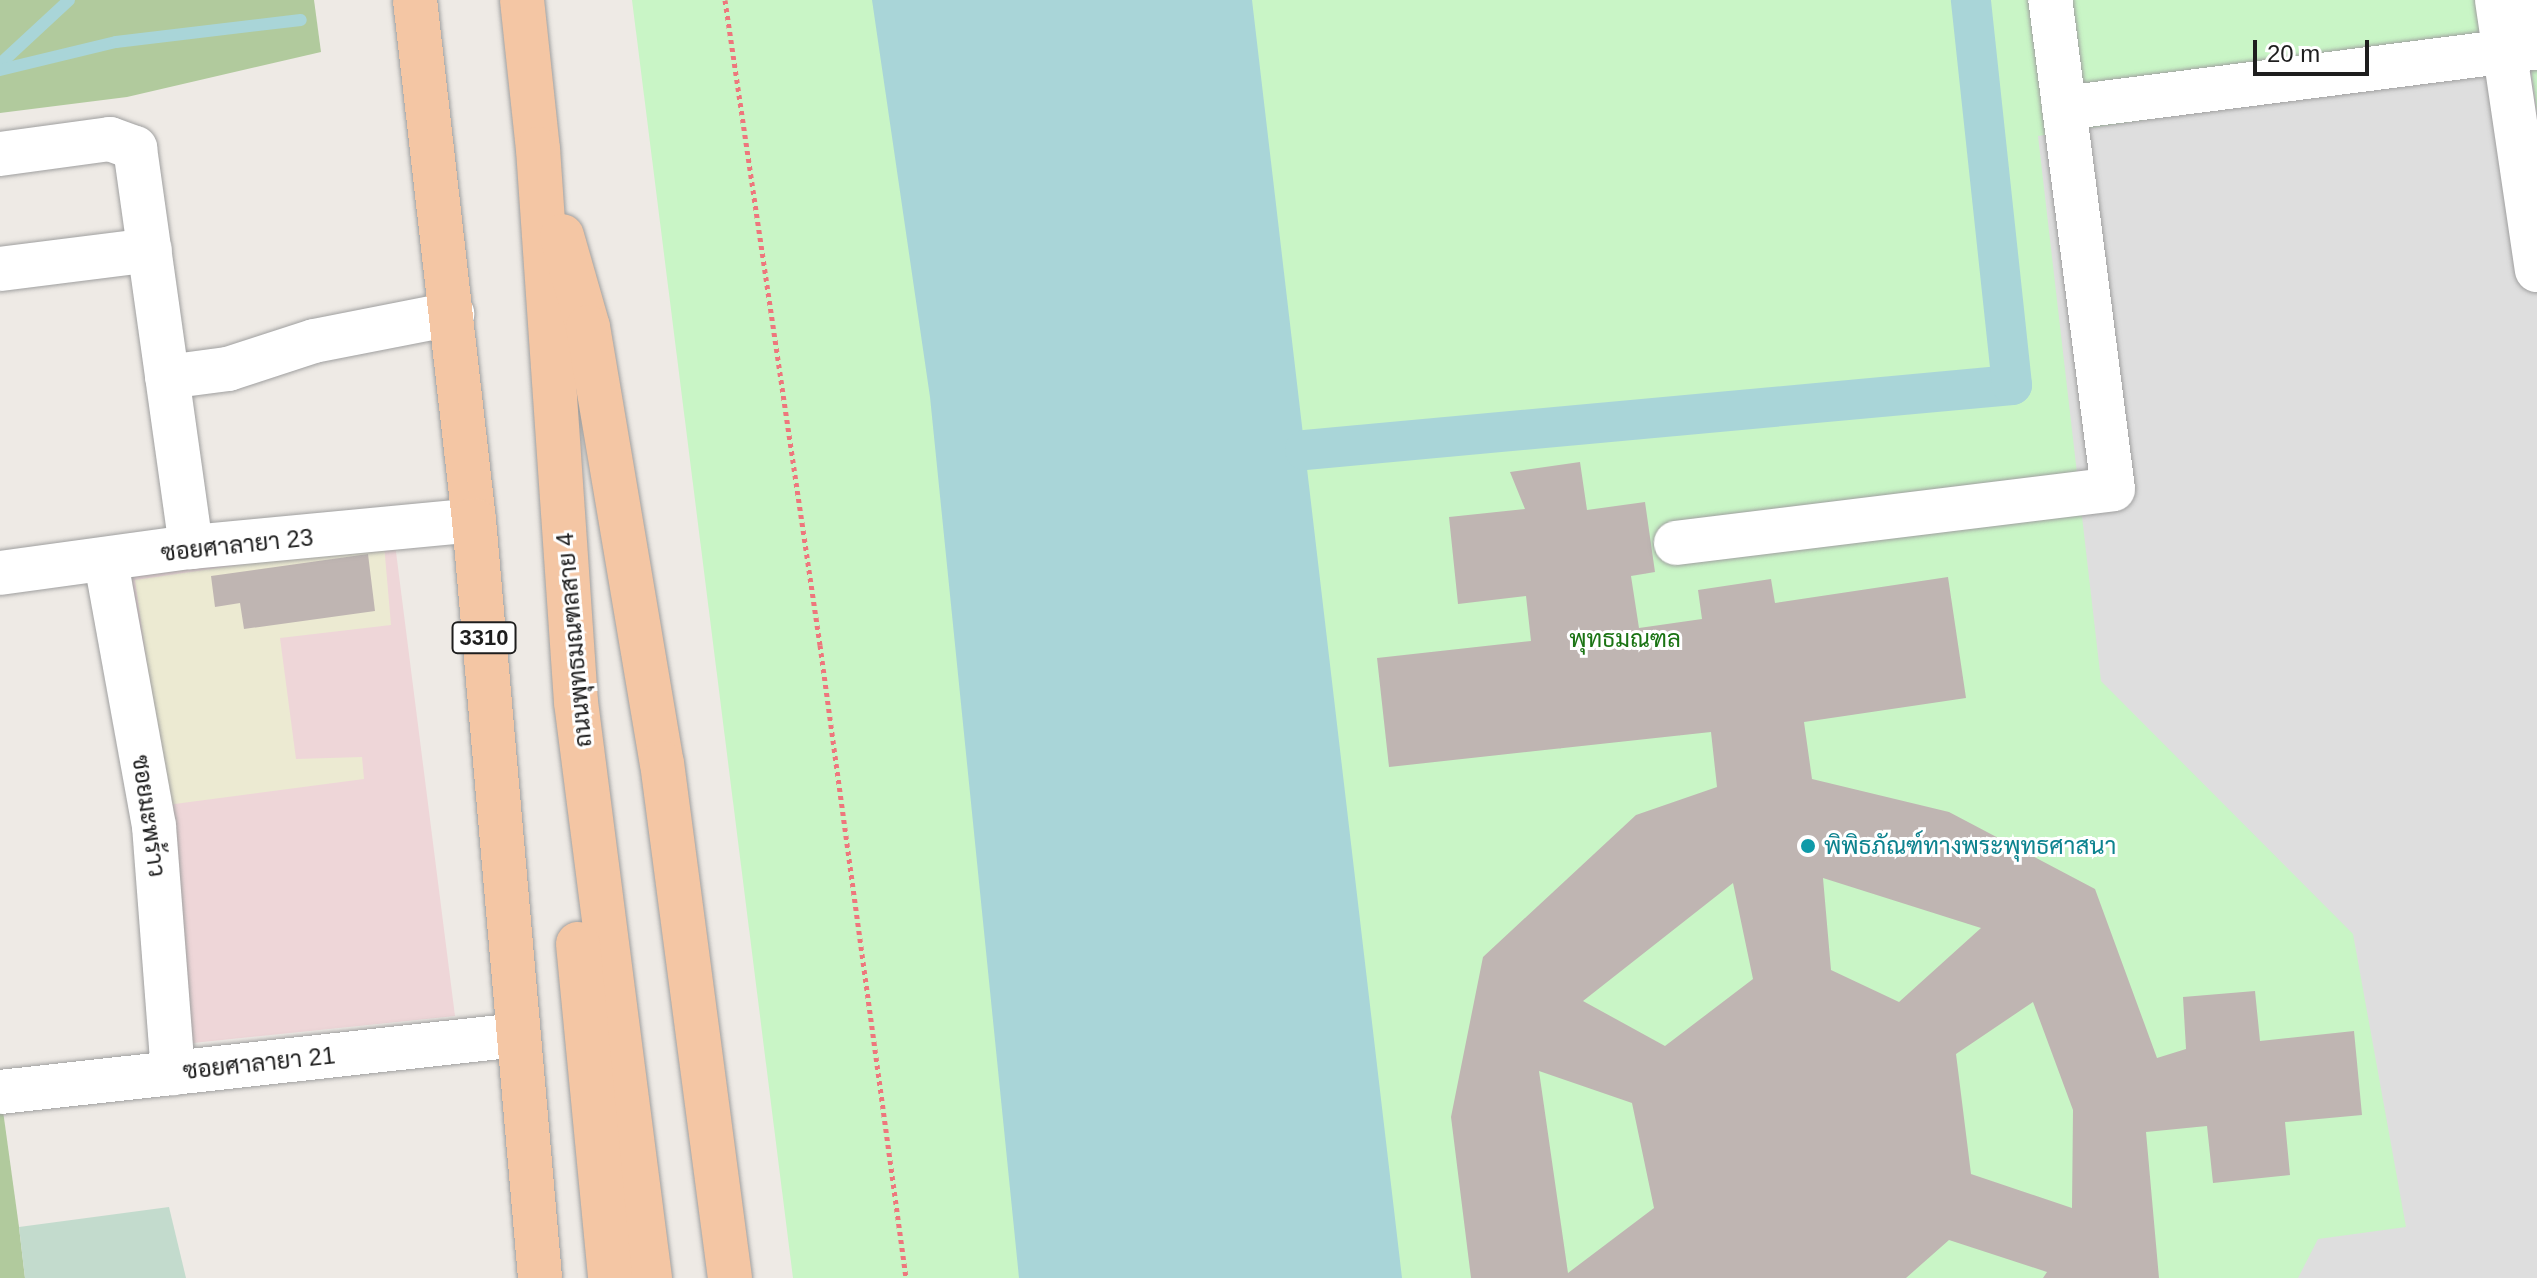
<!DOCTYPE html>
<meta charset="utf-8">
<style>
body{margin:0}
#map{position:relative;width:2537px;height:1278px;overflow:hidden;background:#eeeae5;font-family:Arial,Sarabun,sans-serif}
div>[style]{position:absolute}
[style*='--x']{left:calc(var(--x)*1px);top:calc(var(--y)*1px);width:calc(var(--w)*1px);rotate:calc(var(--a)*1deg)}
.commercial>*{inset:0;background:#eed6d8}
.farmland>*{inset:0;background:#ecead2}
.forest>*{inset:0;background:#b1ca9d}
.wetland>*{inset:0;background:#c3dbcd}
.park>*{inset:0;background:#c9f5c6}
.parking>*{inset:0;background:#dedede}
.water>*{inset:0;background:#a9d5d8}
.stream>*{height:12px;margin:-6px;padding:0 6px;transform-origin:6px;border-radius:6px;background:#a9d5d8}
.canal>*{height:40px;margin:-20px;padding:0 20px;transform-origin:20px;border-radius:20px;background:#a9d5d8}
.building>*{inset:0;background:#bfb5b2}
.path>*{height:5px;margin-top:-2.5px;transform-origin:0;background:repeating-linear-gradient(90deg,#ee767c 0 4px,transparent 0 8px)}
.roads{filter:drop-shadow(0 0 2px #9f9f9f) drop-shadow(0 0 2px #9f9f9f)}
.minor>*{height:44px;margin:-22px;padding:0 22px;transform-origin:22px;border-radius:22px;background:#fff}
.major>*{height:44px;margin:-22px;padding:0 22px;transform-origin:22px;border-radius:22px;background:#f4c6a4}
.dots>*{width:22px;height:22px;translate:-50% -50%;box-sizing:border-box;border:4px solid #fff;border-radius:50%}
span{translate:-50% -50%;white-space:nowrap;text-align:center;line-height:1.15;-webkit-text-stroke:6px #fff;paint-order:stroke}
.shield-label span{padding:2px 6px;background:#fff;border:2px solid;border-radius:6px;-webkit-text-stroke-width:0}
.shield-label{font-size:22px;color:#1e1e1e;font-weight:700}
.street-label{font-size:24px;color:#1e1e1e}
.park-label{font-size:24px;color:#1b7414}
.culture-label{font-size:24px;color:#0d838f}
.left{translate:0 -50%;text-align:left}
.scale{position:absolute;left:2253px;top:40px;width:116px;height:36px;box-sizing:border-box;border:4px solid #1e1e1e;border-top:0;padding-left:10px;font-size:24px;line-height:28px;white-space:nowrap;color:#1e1e1e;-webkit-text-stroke:6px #fff;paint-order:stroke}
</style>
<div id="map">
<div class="commercial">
<i style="clip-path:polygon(395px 544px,455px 1016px,193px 1043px,167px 805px,130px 569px)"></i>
</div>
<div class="farmland">
<i style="clip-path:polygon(384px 544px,391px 625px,280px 638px,296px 759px,362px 757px,364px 779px,167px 805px,135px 580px)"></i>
</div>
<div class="forest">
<i style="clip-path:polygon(0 0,314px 0,321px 52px,127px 97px,0 113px)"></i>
<i style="clip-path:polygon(0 1089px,19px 1227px,25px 1278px,0 1278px)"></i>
</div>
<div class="wetland">
<i style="clip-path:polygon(169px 1207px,186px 1278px,25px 1278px,19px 1227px)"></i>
</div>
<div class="park">
<i style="clip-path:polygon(632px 0,2537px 0,2537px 1278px,793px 1278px)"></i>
</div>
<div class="parking">
<i style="clip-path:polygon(2530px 62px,2537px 111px,2537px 1278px,2298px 1278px,2318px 1239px,2406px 1227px,2353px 934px,2101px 681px,2038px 136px)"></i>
</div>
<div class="water">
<i style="clip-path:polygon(872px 0,1252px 0,1402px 1278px,1019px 1278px,930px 397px)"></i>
</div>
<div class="stream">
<i style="--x:0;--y:64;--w:94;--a:-42.8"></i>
<i style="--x:0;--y:70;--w:119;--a:-13.6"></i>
<i style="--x:116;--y:42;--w:186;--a:-6.8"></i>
</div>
<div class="canal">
<i style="--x:1305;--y:450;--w:710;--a:-5.25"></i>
<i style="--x:2012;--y:385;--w:387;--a:-96.1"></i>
</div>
<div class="building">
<i style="clip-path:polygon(evenodd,1580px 462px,1587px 510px,1645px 502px,1655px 572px,1631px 576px,1639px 628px,1702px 619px,1698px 590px,1771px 579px,1775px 603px,1948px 577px,1966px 698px,1804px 722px,1812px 779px,1949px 812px,2095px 889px,2157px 1058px,2186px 1049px,2183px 997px,2255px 991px,2260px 1041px,2354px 1031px,2362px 1115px,2285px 1122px,2290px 1175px,2213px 1183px,2207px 1126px,2146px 1132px,2159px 1278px,2043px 1278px,2047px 1272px,1949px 1240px,1906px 1278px,1471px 1278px,1451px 1117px,1483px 957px,1636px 815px,1717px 787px,1711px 732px,1389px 767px,1377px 658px,1531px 641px,1526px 596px,1458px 604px,1449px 517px,1525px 509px,1510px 472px,1580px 462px,1823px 878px,1981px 928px,1899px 1002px,1831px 970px,1823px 878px,1580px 462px,1733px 883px,1753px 979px,1665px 1046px,1583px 1001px,1733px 883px,1580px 462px,2033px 1002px,2073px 1110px,2072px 1208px,1971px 1174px,1956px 1054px,2033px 1002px,1580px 462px,1539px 1071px,1632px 1103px,1654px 1208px,1568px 1273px,1539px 1071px)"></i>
<i style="clip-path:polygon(368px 554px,375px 611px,244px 629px,240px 603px,215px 607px,211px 576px)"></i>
</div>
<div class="path">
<i style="--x:725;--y:0;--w:652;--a:81.62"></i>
<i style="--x:820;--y:645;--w:639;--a:82.26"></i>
</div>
<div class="roads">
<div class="minor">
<i style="--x:2497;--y:0;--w:273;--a:81.6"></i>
<i style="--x:2501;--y:0;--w:38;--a:18"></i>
<i style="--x:2064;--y:108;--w:477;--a:-7.3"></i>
<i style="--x:0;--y:154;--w:111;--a:-7.8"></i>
<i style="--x:110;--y:139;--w:27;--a:20"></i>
<i style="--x:135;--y:148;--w:403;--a:82"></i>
<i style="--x:0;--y:269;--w:151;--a:-7.2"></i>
<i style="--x:167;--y:377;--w:62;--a:-7.5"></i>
<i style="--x:228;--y:369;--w:90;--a:-18"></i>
<i style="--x:314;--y:341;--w:141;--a:-11.1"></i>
<i style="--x:1676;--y:543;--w:440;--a:-7"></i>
<i style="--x:2113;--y:489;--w:493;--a:-97.3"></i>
<i style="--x:106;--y:562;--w:268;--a:79.7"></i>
<i style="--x:154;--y:826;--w:248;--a:85.6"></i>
<i style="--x:0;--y:573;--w:193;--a:-7.8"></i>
<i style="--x:191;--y:547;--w:284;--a:-5.4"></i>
<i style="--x:0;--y:1092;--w:521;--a:-6.28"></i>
</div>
<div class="major">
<i style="--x:415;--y:0;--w:523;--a:83.53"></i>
<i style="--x:474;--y:520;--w:761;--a:85.02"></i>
<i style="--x:522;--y:0;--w:150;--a:83.9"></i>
<i style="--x:538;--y:149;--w:554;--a:86.07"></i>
<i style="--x:576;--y:702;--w:581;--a:82.68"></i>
<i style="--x:562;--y:236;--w:95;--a:74.1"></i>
<i style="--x:588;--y:327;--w:442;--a:80.4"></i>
<i style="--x:662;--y:763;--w:519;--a:82.48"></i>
<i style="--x:578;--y:944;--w:336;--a:84.5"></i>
</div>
</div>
<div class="dots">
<i style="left:1808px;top:846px;background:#0f9aa8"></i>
</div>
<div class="shield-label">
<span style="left:484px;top:638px">3310</span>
</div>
<div class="street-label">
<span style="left:237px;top:545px;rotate:-6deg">ซอยศาลายา 23</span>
<span style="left:574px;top:640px;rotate:-95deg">ถนนพุทธมณฑลสาย 4</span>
<span style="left:149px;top:816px;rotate:82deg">ซอยมะพร้าว</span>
<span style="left:259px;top:1063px;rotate:-6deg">ซอยศาลายา 21</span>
</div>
<div class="park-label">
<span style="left:1625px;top:639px">พุทธมณฑล</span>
</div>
<div class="culture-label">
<span class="left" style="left:1824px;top:846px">พิพิธภัณฑ์ทางพระพุทธศาสนา</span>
</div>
<div class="scale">20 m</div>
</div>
